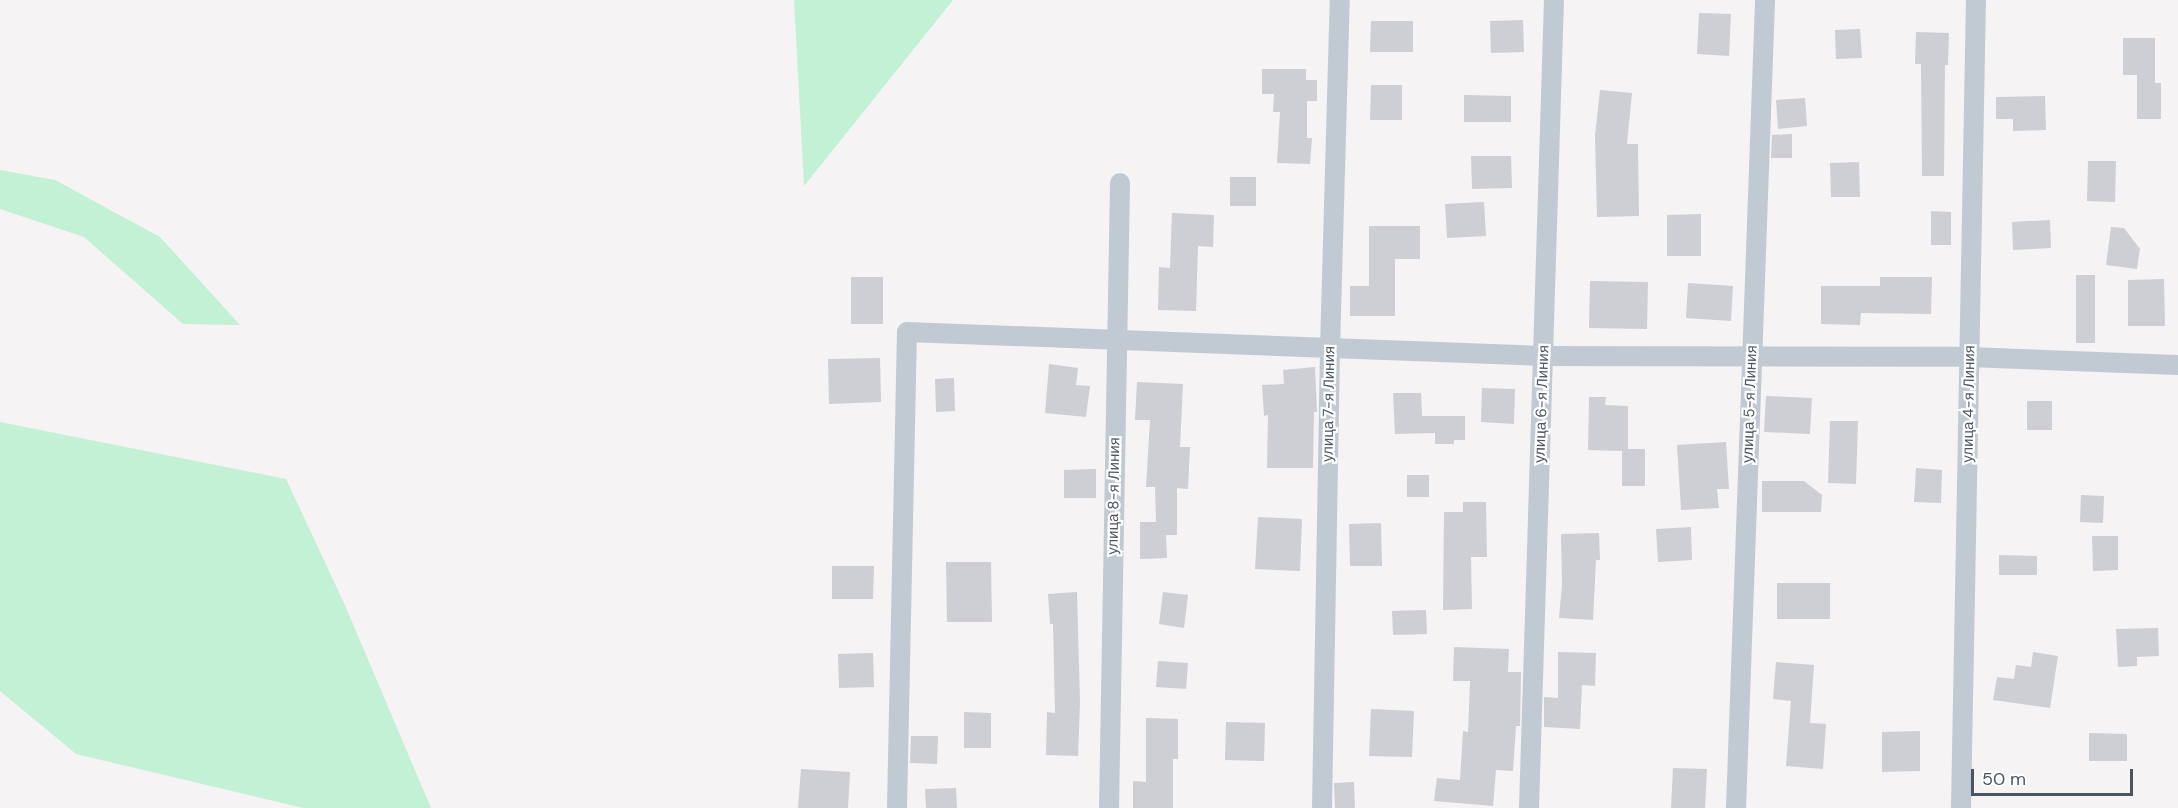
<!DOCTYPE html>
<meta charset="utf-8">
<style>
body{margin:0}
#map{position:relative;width:2178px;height:808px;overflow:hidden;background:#f5f3f3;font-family:"DM Sans",sans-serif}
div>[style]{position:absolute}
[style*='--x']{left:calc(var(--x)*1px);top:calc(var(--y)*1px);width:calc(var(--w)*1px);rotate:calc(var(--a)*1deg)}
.green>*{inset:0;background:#c3f1d5}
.building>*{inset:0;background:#cdcfd5}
.street>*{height:20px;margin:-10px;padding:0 10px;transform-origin:10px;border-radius:10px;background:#c1cad2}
span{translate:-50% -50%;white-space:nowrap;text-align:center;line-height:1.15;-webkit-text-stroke:4.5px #fff;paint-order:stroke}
.street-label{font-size:15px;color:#4a5661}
.scale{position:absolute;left:1971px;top:769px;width:162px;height:27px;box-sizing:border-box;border:3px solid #4a5661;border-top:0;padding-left:8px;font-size:18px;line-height:21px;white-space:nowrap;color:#4a5661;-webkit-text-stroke:4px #fff;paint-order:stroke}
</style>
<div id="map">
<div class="green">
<i style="clip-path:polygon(794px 0,953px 0,804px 186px)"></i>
<i style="clip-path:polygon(0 170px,55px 180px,160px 237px,240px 325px,183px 324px,84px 237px,0 209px)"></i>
<i style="clip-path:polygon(0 422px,286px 479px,344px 603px,431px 808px,303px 808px,76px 754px,0 691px)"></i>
</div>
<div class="building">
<i style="clip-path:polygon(1699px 13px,1731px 14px,1729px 56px,1697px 54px)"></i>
<i style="clip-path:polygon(1523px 20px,1524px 52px,1491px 53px,1490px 21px)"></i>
<i style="clip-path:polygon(1371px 21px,1413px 21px,1413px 52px,1370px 52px)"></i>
<i style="clip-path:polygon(1860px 29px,1862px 58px,1836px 59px,1835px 30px)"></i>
<i style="clip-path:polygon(1916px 32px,1949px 33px,1948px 65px,1945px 65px,1944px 176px,1922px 176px,1921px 64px,1915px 64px)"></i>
<i style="clip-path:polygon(2123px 38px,2155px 38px,2155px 83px,2161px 83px,2161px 119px,2137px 119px,2137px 75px,2123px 75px)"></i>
<i style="clip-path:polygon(1262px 69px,1306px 69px,1306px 80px,1317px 80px,1317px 101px,1307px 101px,1307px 138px,1312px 138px,1310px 164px,1277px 163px,1280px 112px,1273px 112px,1274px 94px,1262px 94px)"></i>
<i style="clip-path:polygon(1371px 85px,1402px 85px,1402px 120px,1370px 120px)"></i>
<i style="clip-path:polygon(1600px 90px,1632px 93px,1627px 144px,1638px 144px,1639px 216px,1597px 217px,1595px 136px)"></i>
<i style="clip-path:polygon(1464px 95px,1511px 96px,1511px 122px,1464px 122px)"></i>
<i style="clip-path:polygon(2045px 96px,2046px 130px,2013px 131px,2013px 119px,1996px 119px,1996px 97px)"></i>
<i style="clip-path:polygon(1805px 98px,1807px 126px,1778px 129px,1776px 100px)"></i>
<i style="clip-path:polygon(1792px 134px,1792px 158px,1771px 158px,1772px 135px)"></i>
<i style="clip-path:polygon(1471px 156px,1511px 156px,1512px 188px,1472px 189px)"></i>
<i style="clip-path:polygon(2088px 161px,2116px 161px,2115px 202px,2087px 201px)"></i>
<i style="clip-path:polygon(1859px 162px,1860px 197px,1831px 197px,1830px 163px)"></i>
<i style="clip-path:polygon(1230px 177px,1256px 177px,1256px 206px,1230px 206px)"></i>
<i style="clip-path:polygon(1484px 202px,1486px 236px,1447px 238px,1445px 204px)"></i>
<i style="clip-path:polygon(1931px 211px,1951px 212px,1951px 245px,1931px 245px)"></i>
<i style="clip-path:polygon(1172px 213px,1214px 215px,1213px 247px,1198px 246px,1196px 311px,1158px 310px,1159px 267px,1170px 268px)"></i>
<i style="clip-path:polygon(1701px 214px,1701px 256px,1667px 256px,1667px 215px)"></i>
<i style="clip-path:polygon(2050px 220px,2051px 248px,2013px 250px,2012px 222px)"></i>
<i style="clip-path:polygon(1369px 226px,1420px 226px,1420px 259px,1395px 259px,1395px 316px,1350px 316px,1350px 286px,1369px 286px)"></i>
<i style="clip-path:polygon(2111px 227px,2124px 228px,2140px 249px,2137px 269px,2106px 265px)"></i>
<i style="clip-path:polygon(2076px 275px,2095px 275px,2095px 343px,2076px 343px)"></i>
<i style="clip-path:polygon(851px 277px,883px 277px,883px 324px,851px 324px)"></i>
<i style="clip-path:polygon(1880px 277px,1932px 277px,1931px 314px,1861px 313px,1860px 325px,1821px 324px,1821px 286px,1880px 286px)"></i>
<i style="clip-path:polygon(2164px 279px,2165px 326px,2128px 326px,2128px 280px)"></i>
<i style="clip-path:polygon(1590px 281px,1648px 282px,1647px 329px,1589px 328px)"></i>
<i style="clip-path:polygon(1688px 283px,1733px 286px,1731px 321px,1686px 318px)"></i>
<i style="clip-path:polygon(880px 358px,881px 402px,829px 404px,828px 359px)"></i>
<i style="clip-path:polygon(1049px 364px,1078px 368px,1076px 385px,1090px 386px,1086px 417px,1045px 413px)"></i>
<i style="clip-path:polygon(1315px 367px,1317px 412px,1314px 412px,1313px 468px,1267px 468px,1268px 415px,1264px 416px,1262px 385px,1284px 384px,1283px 370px)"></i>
<i style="clip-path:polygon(954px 378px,955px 411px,936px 412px,935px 379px)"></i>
<i style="clip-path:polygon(1137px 382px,1183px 384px,1180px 447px,1190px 447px,1188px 489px,1177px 488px,1177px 535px,1166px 535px,1167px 558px,1140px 559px,1140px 522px,1156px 522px,1155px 487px,1146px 487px,1150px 420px,1135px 420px)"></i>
<i style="clip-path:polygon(1482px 388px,1515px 389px,1514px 424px,1481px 422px)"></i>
<i style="clip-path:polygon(1393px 393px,1421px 393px,1422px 416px,1465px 416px,1465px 440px,1454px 440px,1454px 444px,1435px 444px,1435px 433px,1395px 434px)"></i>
<i style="clip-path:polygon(1766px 396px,1812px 398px,1810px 434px,1764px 432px)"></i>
<i style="clip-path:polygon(1589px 397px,1606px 397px,1605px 405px,1628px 406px,1628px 449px,1645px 449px,1645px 486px,1622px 486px,1622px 451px,1588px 450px)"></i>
<i style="clip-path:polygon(2027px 401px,2052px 401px,2052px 430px,2027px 430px)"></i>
<i style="clip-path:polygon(1830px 421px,1858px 421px,1856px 484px,1828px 483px)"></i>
<i style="clip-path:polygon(1726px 442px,1729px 489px,1717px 489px,1719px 508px,1681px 510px,1677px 445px)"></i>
<i style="clip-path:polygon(1916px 468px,1942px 470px,1941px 503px,1914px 502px)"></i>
<i style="clip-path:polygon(1096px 469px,1096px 498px,1064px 498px,1064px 470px)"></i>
<i style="clip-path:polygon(1407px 475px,1429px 475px,1429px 497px,1407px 497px)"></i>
<i style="clip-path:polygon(1762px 481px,1804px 481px,1822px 495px,1821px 512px,1762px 512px)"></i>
<i style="clip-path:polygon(2081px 495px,2104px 496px,2103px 523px,2080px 522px)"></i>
<i style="clip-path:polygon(1463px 502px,1486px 502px,1487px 557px,1471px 557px,1472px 609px,1443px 610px,1444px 512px,1463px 512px)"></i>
<i style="clip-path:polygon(1258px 517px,1302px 519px,1300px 571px,1255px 569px)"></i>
<i style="clip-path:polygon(1381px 523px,1382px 566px,1350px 566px,1349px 524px)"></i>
<i style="clip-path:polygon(1691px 527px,1692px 560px,1658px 562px,1656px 529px)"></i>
<i style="clip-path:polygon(1599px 533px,1600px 560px,1596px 560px,1593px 620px,1559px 618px,1562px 585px,1561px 534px)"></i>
<i style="clip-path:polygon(2092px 536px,2118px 536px,2118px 570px,2093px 571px)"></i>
<i style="clip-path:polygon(1999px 555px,2037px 556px,2037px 575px,1999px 575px)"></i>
<i style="clip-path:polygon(946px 562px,991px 562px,992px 622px,947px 622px)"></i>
<i style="clip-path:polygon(832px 566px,874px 566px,873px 599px,832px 599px)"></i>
<i style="clip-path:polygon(1777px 583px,1830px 583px,1830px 619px,1777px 619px)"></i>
<i style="clip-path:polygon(1077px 592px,1080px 702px,1078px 756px,1046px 755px,1047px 712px,1055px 713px,1053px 624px,1050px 624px,1048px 594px)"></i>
<i style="clip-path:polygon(1163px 592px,1188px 595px,1184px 628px,1159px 624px)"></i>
<i style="clip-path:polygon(1426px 610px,1427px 634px,1393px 635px,1392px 611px)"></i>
<i style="clip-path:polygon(2158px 628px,2159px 656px,2137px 657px,2137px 666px,2118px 667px,2116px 629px)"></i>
<i style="clip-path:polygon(1454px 647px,1509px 649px,1508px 672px,1521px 672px,1520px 726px,1516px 726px,1513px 771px,1496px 770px,1493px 806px,1434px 801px,1437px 778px,1460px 780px,1463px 731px,1468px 732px,1470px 681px,1453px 681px)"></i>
<i style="clip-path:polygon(1558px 652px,1596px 653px,1595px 686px,1582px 685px,1580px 729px,1544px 727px,1544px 697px,1558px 698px)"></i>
<i style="clip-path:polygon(2033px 652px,2058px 656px,2050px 708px,1993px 700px,1997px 677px,2014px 679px,2016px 665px,2031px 667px)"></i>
<i style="clip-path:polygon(873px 653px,874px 687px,839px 688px,838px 654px)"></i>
<i style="clip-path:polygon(1158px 661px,1188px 663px,1186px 689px,1156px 687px)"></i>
<i style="clip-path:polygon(1776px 662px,1814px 665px,1810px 723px,1826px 724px,1823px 769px,1786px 766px,1791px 701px,1773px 699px)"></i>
<i style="clip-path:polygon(1371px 709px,1414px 711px,1412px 757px,1369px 756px)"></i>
<i style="clip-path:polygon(964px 712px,991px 713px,991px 748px,964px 748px)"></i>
<i style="clip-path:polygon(1146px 718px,1178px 719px,1178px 759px,1173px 759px,1173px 808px,1133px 808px,1133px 781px,1146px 782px)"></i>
<i style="clip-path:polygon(1226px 722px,1265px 723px,1264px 761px,1225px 760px)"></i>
<i style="clip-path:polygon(1920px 731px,1920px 771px,1882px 772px,1882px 732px)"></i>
<i style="clip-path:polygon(2089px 733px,2127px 734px,2127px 761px,2089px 761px)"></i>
<i style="clip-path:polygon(911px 736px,938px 736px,937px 764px,910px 763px)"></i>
<i style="clip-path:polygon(1673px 768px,1707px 769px,1705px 808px,1671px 808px)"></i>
<i style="clip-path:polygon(801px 769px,850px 772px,848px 808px,798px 808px)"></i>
<i style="clip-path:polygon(1354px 782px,1355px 808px,1335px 808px,1334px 783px)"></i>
<i style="clip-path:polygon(956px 788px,957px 808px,926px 808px,925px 789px)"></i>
</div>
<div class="street">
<i style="--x:897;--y:808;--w:476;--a:-88.8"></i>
<i style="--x:907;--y:332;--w:637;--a:2.16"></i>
<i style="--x:1544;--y:356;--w:425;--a:0.1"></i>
<i style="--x:1969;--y:357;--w:209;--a:2.2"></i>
<i style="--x:1109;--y:808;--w:625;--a:-88.99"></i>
<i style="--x:1322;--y:808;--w:459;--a:-89"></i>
<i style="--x:1330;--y:349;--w:349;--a:-88.4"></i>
<i style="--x:1529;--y:808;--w:808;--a:-88.23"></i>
<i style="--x:1736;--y:808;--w:809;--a:-87.94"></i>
<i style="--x:1961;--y:808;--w:808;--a:-88.94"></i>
</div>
<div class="street-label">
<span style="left:1329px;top:404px;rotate:-89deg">улица 7-я Линия</span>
<span style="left:1542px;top:404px;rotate:-88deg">улица 6-я Линия</span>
<span style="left:1750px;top:404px;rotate:-88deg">улица 5-я Линия</span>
<span style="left:1969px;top:404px;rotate:-89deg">улица 4-я Линия</span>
<span style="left:1114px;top:496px;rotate:-89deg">улица 8-я Линия</span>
</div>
<div class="scale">50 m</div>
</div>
